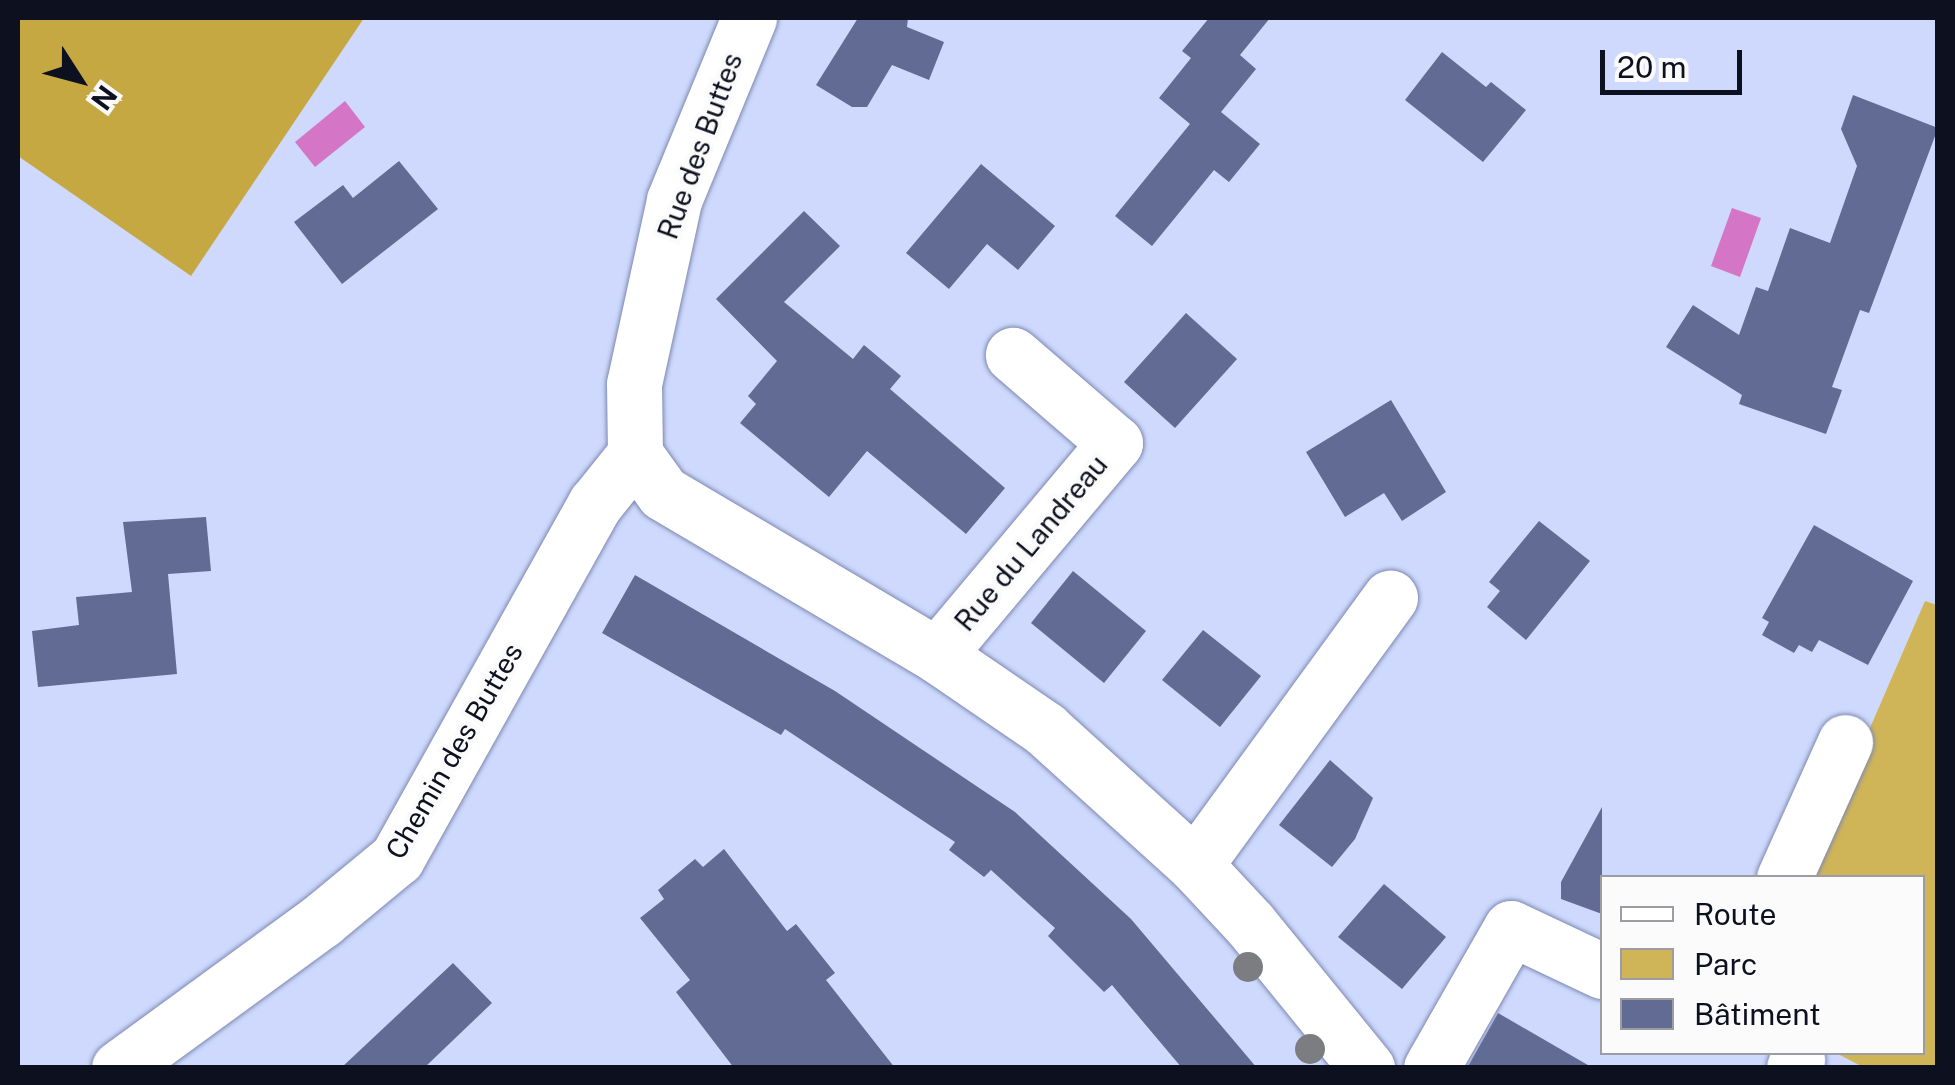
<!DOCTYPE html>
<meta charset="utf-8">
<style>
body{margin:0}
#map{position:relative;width:1955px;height:1085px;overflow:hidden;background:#ced9fd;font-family:"Public Sans",sans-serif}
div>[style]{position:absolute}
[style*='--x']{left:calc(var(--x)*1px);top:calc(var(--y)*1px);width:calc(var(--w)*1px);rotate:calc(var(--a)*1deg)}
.green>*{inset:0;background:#d0b558}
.forest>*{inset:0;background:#c5a842}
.water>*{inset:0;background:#d475c5}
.building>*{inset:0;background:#616b93}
.roads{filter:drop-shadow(0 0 2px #7d88b1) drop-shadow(0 0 2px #7d88b1)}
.minor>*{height:55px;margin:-27.5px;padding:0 27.5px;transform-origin:27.5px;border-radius:27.5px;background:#fff}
.trees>*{width:30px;height:30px;margin:-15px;border-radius:50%;background:#7c7d81}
span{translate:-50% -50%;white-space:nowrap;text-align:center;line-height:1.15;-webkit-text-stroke:9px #fbfbfb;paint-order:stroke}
.street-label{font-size:28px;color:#0d101f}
.frame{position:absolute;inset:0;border:20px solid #0d101f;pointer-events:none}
.legend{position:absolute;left:1600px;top:875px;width:325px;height:180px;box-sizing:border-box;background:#fbfbfb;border:2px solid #9c9da3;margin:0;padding:12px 18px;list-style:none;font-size:30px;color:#0d101f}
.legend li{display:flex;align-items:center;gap:20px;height:50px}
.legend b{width:50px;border:2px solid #9c9da3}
.north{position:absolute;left:30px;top:30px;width:100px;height:100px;-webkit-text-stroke:8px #fbfbfb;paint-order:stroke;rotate:126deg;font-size:28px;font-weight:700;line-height:40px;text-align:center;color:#0d101f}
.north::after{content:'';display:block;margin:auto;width:35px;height:45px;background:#0d101f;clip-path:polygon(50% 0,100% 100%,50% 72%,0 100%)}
.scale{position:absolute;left:1600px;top:50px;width:142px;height:45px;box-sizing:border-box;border:5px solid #0d101f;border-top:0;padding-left:12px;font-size:30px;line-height:35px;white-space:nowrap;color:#0d101f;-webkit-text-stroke:8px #fbfbfb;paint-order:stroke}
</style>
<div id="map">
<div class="green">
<i style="clip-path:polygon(1925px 601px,1937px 605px,1937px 1067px,1863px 1067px,1836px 1053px,1922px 1052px,1922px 878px,1805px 878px)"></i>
</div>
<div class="forest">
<i style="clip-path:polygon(18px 18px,364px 18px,191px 276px,18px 156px)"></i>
</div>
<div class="water">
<i style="clip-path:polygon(345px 101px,365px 127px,315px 167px,295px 142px)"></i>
<i style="clip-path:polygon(1732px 208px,1761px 218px,1740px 277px,1711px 266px)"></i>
</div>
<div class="building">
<i style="clip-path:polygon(858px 18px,908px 18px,907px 27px,944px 42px,929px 80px,892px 65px,867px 107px,852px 107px,816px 85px)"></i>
<i style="clip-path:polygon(1209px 18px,1270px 18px,1240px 55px,1256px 69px,1221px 112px,1260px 144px,1229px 182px,1214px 170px,1152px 246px,1115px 216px,1190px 124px,1159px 98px,1191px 58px,1182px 51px)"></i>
<i style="clip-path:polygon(1442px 52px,1486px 87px,1491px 82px,1526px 110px,1483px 162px,1405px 100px)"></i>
<i style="clip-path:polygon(1853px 95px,1938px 128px,1869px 313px,1860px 310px,1832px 387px,1842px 390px,1826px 434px,1739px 404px,1742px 395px,1666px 347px,1693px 305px,1739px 335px,1756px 287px,1768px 291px,1790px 228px,1830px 243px,1857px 166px,1841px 129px)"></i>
<i style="clip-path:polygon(399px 161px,438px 209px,342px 284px,294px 222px,343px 185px,353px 198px)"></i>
<i style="clip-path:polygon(981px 164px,1055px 226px,1018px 270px,987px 244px,949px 289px,906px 253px)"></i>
<i style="clip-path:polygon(804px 211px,840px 246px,784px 302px,853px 359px,864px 345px,901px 376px,890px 389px,1005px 488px,966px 534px,867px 451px,829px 497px,740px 423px,756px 404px,748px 396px,777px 361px,716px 299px)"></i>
<i style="clip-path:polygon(1186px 313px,1237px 359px,1175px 428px,1124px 382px)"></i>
<i style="clip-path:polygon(1391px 400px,1446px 492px,1402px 521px,1384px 493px,1345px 517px,1306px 452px)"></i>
<i style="clip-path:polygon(206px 517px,211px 571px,168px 574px,177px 674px,38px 687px,32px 631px,79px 625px,76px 597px,132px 592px,123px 522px)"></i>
<i style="clip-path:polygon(1539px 521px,1590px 561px,1526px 640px,1487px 607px,1500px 591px,1489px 582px)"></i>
<i style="clip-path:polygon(1814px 525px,1913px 581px,1868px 665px,1819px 640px,1812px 652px,1799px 645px,1794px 653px,1762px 635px,1769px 622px,1762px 618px)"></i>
<i style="clip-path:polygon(1073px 571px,1146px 631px,1104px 683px,1031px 623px)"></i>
<i style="clip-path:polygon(635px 575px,835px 691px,1015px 812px,1131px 919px,1257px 1068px,1182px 1068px,1112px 985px,1104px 992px,1048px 936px,1055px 928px,991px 870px,984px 877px,949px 850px,955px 842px,785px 729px,781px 735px,602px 633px)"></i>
<i style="clip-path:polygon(1203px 630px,1261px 676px,1220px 727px,1162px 680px)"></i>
<i style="clip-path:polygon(1330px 760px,1373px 798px,1355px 839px,1332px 867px,1279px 825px)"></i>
<i style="clip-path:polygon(1602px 807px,1602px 914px,1561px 899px,1561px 882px)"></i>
<i style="clip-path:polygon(724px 849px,787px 931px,796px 924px,835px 973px,826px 980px,895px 1068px,734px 1068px,676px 992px,690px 980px,640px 918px,664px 899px,658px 890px,695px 859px,703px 867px)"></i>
<i style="clip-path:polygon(1384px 884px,1446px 937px,1402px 989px,1338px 937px)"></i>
<i style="clip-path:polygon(453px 963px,492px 1003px,424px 1068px,341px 1068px)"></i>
<i style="clip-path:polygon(1498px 1013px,1593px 1068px,1467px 1068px)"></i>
</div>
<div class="roads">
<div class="minor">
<i style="--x:635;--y:454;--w:48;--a:54.3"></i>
<i style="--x:663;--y:493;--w:318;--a:30.6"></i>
<i style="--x:937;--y:655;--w:131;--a:34.4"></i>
<i style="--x:1045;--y:729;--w:202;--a:42.2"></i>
<i style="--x:1195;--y:865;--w:81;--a:47"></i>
<i style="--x:1250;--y:924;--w:186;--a:50.9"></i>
<i style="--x:635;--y:454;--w:70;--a:-90.8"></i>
<i style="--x:634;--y:384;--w:188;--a:-77.7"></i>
<i style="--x:674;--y:200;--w:197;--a:-67.6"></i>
<i style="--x:937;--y:655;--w:277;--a:-50"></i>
<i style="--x:1115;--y:443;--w:135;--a:-139.2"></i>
<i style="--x:1195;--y:865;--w:331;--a:-53.9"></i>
<i style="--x:1784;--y:878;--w:149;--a:-65.8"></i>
<i style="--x:119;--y:1068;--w:251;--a:-36.1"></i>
<i style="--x:322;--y:920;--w:97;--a:-39.6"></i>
<i style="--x:397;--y:858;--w:406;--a:-60.8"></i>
<i style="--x:595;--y:504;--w:64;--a:-51.3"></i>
<i style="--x:1431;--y:1068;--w:161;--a:-60.3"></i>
<i style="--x:1511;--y:928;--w:101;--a:25.3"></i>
<i style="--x:1794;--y:1068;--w:9;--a:-69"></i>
</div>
</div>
<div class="trees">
<i style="left:1248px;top:967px"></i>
<i style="left:1310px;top:1049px"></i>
</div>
<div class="street-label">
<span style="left:700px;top:146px;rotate:-70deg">Rue des Buttes</span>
<span style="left:1031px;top:543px;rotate:-50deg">Rue du Landreau</span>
<span style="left:454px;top:751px;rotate:-60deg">Chemin des Buttes</span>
</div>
<div class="frame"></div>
<ul class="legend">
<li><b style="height:12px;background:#fff"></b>Route</li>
<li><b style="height:28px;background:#d0b558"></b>Parc</li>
<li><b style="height:28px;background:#616b93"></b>Bâtiment</li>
</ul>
<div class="north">N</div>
<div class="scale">20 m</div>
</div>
